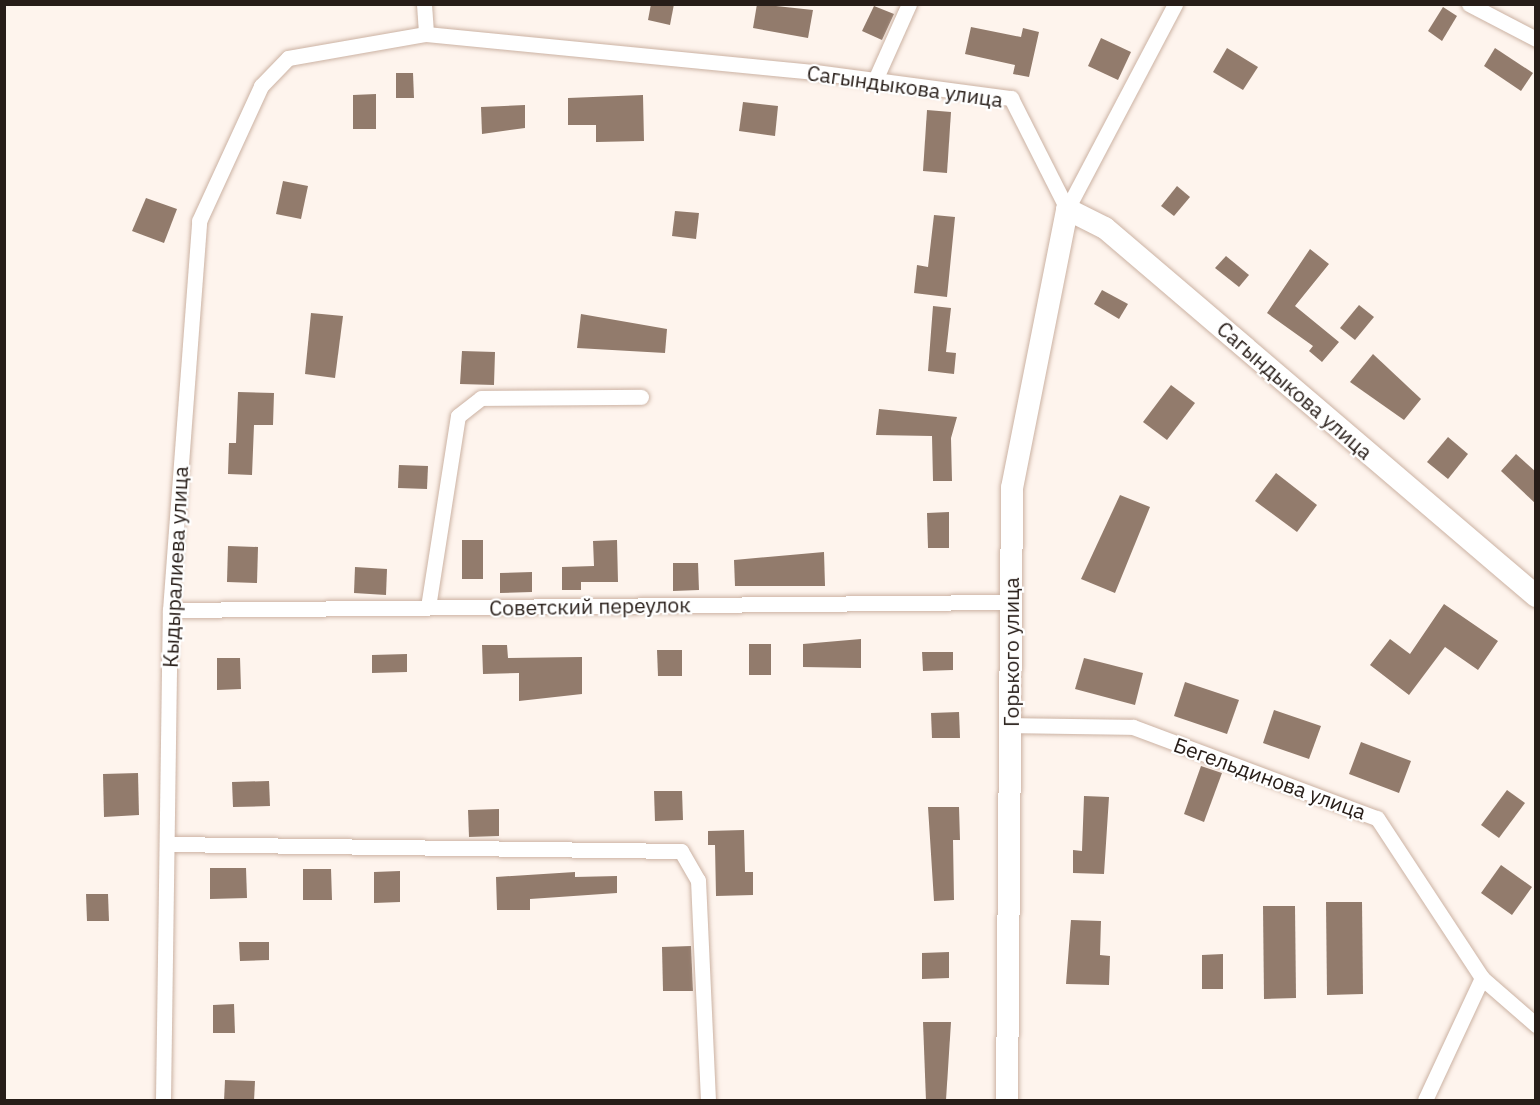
<!DOCTYPE html>
<meta charset="utf-8">
<style>
body{margin:0}
#map{position:relative;width:1540px;height:1105px;overflow:hidden;background:#fef4ed;font-family:"IBM Plex Sans",sans-serif}
div>[style]{position:absolute}
[style*='--x']{left:calc(var(--x)*1px);top:calc(var(--y)*1px);width:calc(var(--w)*1px);rotate:calc(var(--a)*1deg)}
.building>*{inset:0;background:#927b6c}
.roads{filter:drop-shadow(0 0 2px #cbb2a3) drop-shadow(0 0 2px #cbb2a3)}
.street>*{height:15px;margin:-7.5px;padding:0 7.5px;transform-origin:7.5px;border-radius:7.5px;background:#fff}
.secondary>*{height:22px;margin:-11px;padding:0 11px;transform-origin:11px;border-radius:11px;background:#fff}
span{translate:-50% -50%;white-space:nowrap;text-align:center;line-height:1.15;-webkit-text-stroke:4.5px #fff;paint-order:stroke}
.street-label{font-size:21px;color:#271d18}
.frame{position:absolute;inset:0;border:6px solid #271d18;pointer-events:none}
</style>
<div id="map">
<div class="building">
<i style="clip-path:polygon(651px 4px,674px 4px,670px 25px,648px 20px)"></i>
<i style="clip-path:polygon(757px 4px,813px 10px,808px 38px,753px 28px)"></i>
<i style="clip-path:polygon(874px 6px,894px 14px,882px 40px,862px 31px)"></i>
<i style="clip-path:polygon(1443px 7px,1457px 16px,1442px 41px,1428px 31px)"></i>
<i style="clip-path:polygon(971px 27px,1021px 37px,1023px 28px,1039px 32px,1029px 77px,1013px 74px,1015px 65px,965px 54px)"></i>
<i style="clip-path:polygon(1101px 38px,1131px 52px,1118px 80px,1088px 66px)"></i>
<i style="clip-path:polygon(1227px 48px,1258px 67px,1243px 90px,1213px 72px)"></i>
<i style="clip-path:polygon(1495px 48px,1533px 73px,1521px 91px,1484px 66px)"></i>
<i style="clip-path:polygon(396px 73px,413px 73px,414px 98px,396px 98px)"></i>
<i style="clip-path:polygon(376px 94px,376px 129px,353px 129px,353px 95px)"></i>
<i style="clip-path:polygon(643px 95px,644px 141px,596px 142px,596px 125px,568px 125px,568px 98px)"></i>
<i style="clip-path:polygon(743px 102px,778px 106px,775px 136px,739px 131px)"></i>
<i style="clip-path:polygon(525px 105px,525px 128px,482px 134px,481px 107px)"></i>
<i style="clip-path:polygon(927px 110px,951px 112px,947px 173px,923px 171px)"></i>
<i style="clip-path:polygon(283px 181px,308px 186px,301px 219px,276px 214px)"></i>
<i style="clip-path:polygon(1177px 186px,1190px 197px,1174px 216px,1161px 206px)"></i>
<i style="clip-path:polygon(146px 198px,177px 209px,164px 243px,132px 231px)"></i>
<i style="clip-path:polygon(675px 211px,699px 213px,696px 239px,672px 236px)"></i>
<i style="clip-path:polygon(934px 215px,955px 217px,947px 297px,914px 293px,917px 265px,928px 267px)"></i>
<i style="clip-path:polygon(1310px 249px,1329px 264px,1295px 306px,1339px 342px,1322px 362px,1309px 351px,1313px 346px,1267px 313px)"></i>
<i style="clip-path:polygon(1226px 256px,1249px 275px,1239px 287px,1215px 268px)"></i>
<i style="clip-path:polygon(1102px 290px,1128px 304px,1119px 319px,1094px 304px)"></i>
<i style="clip-path:polygon(1359px 305px,1374px 317px,1355px 340px,1340px 328px)"></i>
<i style="clip-path:polygon(933px 306px,951px 308px,946px 352px,956px 353px,954px 374px,928px 371px)"></i>
<i style="clip-path:polygon(311px 313px,343px 316px,335px 378px,305px 374px)"></i>
<i style="clip-path:polygon(581px 314px,667px 329px,665px 353px,577px 348px)"></i>
<i style="clip-path:polygon(462px 351px,495px 352px,494px 385px,460px 384px)"></i>
<i style="clip-path:polygon(1373px 354px,1421px 399px,1404px 420px,1350px 382px)"></i>
<i style="clip-path:polygon(1171px 385px,1195px 403px,1167px 440px,1143px 422px)"></i>
<i style="clip-path:polygon(238px 392px,274px 393px,273px 425px,254px 425px,252px 475px,228px 474px,229px 443px,236px 443px)"></i>
<i style="clip-path:polygon(879px 409px,957px 417px,951px 438px,952px 481px,933px 481px,932px 436px,876px 435px)"></i>
<i style="clip-path:polygon(1448px 437px,1468px 454px,1448px 479px,1427px 462px)"></i>
<i style="clip-path:polygon(1516px 454px,1536px 472px,1536px 504px,1501px 471px)"></i>
<i style="clip-path:polygon(399px 465px,428px 466px,427px 489px,398px 488px)"></i>
<i style="clip-path:polygon(1276px 473px,1317px 505px,1297px 532px,1255px 501px)"></i>
<i style="clip-path:polygon(1120px 495px,1150px 507px,1115px 593px,1081px 579px)"></i>
<i style="clip-path:polygon(949px 512px,949px 548px,928px 548px,927px 513px)"></i>
<i style="clip-path:polygon(462px 540px,483px 540px,483px 579px,462px 579px)"></i>
<i style="clip-path:polygon(617px 540px,618px 582px,581px 582px,581px 590px,562px 590px,562px 567px,594px 566px,593px 541px)"></i>
<i style="clip-path:polygon(228px 546px,258px 547px,257px 583px,227px 582px)"></i>
<i style="clip-path:polygon(824px 552px,825px 586px,735px 586px,734px 560px)"></i>
<i style="clip-path:polygon(673px 563px,698px 563px,699px 590px,673px 591px)"></i>
<i style="clip-path:polygon(355px 567px,387px 569px,386px 595px,354px 593px)"></i>
<i style="clip-path:polygon(532px 572px,532px 592px,500px 593px,500px 573px)"></i>
<i style="clip-path:polygon(1444px 604px,1498px 641px,1478px 670px,1445px 647px,1409px 695px,1370px 665px,1390px 639px,1410px 654px)"></i>
<i style="clip-path:polygon(861px 639px,861px 668px,803px 667px,803px 644px)"></i>
<i style="clip-path:polygon(749px 644px,771px 644px,771px 675px,749px 675px)"></i>
<i style="clip-path:polygon(482px 645px,507px 645px,508px 658px,582px 657px,582px 694px,519px 701px,519px 673px,483px 674px)"></i>
<i style="clip-path:polygon(657px 650px,682px 650px,682px 676px,658px 676px)"></i>
<i style="clip-path:polygon(922px 652px,953px 652px,953px 670px,923px 671px)"></i>
<i style="clip-path:polygon(407px 654px,407px 672px,372px 673px,372px 655px)"></i>
<i style="clip-path:polygon(217px 658px,240px 658px,241px 689px,217px 690px)"></i>
<i style="clip-path:polygon(1084px 658px,1143px 673px,1135px 705px,1075px 689px)"></i>
<i style="clip-path:polygon(1185px 682px,1239px 700px,1227px 734px,1174px 716px)"></i>
<i style="clip-path:polygon(1274px 710px,1321px 726px,1309px 759px,1263px 743px)"></i>
<i style="clip-path:polygon(959px 712px,960px 738px,932px 738px,931px 713px)"></i>
<i style="clip-path:polygon(1361px 742px,1411px 761px,1399px 793px,1349px 774px)"></i>
<i style="clip-path:polygon(1201px 766px,1222px 773px,1204px 822px,1184px 814px)"></i>
<i style="clip-path:polygon(138px 773px,139px 815px,104px 817px,103px 774px)"></i>
<i style="clip-path:polygon(269px 781px,270px 806px,233px 807px,232px 782px)"></i>
<i style="clip-path:polygon(1507px 790px,1525px 803px,1499px 838px,1481px 825px)"></i>
<i style="clip-path:polygon(654px 791px,682px 791px,683px 820px,655px 821px)"></i>
<i style="clip-path:polygon(1084px 796px,1109px 797px,1104px 874px,1073px 873px,1073px 850px,1082px 851px)"></i>
<i style="clip-path:polygon(928px 807px,959px 807px,960px 840px,953px 840px,954px 900px,934px 901px)"></i>
<i style="clip-path:polygon(499px 809px,499px 836px,469px 837px,468px 810px)"></i>
<i style="clip-path:polygon(744px 830px,745px 872px,753px 872px,753px 895px,716px 896px,715px 845px,708px 845px,708px 831px)"></i>
<i style="clip-path:polygon(1501px 865px,1532px 887px,1512px 915px,1481px 893px)"></i>
<i style="clip-path:polygon(210px 868px,246px 868px,247px 898px,210px 899px)"></i>
<i style="clip-path:polygon(303px 869px,331px 869px,332px 900px,303px 900px)"></i>
<i style="clip-path:polygon(400px 871px,400px 902px,374px 903px,374px 872px)"></i>
<i style="clip-path:polygon(575px 872px,575px 877px,617px 876px,617px 893px,530px 899px,530px 910px,497px 910px,496px 877px)"></i>
<i style="clip-path:polygon(86px 894px,108px 894px,109px 921px,87px 921px)"></i>
<i style="clip-path:polygon(1326px 902px,1362px 902px,1363px 994px,1327px 995px)"></i>
<i style="clip-path:polygon(1263px 906px,1295px 906px,1296px 998px,1264px 999px)"></i>
<i style="clip-path:polygon(1071px 920px,1101px 921px,1100px 955px,1110px 956px,1109px 985px,1066px 984px)"></i>
<i style="clip-path:polygon(239px 942px,269px 942px,269px 960px,240px 961px)"></i>
<i style="clip-path:polygon(691px 946px,693px 991px,663px 991px,662px 947px)"></i>
<i style="clip-path:polygon(949px 952px,949px 978px,922px 979px,922px 953px)"></i>
<i style="clip-path:polygon(1223px 954px,1223px 989px,1202px 989px,1202px 955px)"></i>
<i style="clip-path:polygon(234px 1004px,235px 1033px,213px 1033px,213px 1005px)"></i>
<i style="clip-path:polygon(923px 1022px,951px 1022px,946px 1100px,926px 1101px)"></i>
<i style="clip-path:polygon(225px 1080px,255px 1081px,254px 1101px,224px 1101px)"></i>
</div>
<div class="roads">
<div class="street">
<i style="--x:424;--y:4;--w:30;--a:86"></i>
<i style="--x:1469;--y:4;--w:76;--a:27.6"></i>
<i style="--x:875;--y:80;--w:83;--a:-65.9"></i>
<i style="--x:1067;--y:209;--w:232;--a:-62.2"></i>
<i style="--x:428;--y:607;--w:193;--a:-81.1"></i>
<i style="--x:458;--y:416;--w:29;--a:-38"></i>
<i style="--x:481;--y:398;--w:160;--a:-0.4"></i>
<i style="--x:170;--y:610;--w:841;--a:-0.55"></i>
<i style="--x:1010;--y:725;--w:123;--a:0.9"></i>
<i style="--x:1133;--y:727;--w:260;--a:20.5"></i>
<i style="--x:1377;--y:818;--w:191;--a:56.7"></i>
<i style="--x:1482;--y:978;--w:72;--a:41"></i>
<i style="--x:167;--y:844;--w:514;--a:0.78"></i>
<i style="--x:681;--y:851;--w:34;--a:60"></i>
<i style="--x:698;--y:880;--w:220;--a:87.4"></i>
<i style="--x:163;--y:1100;--w:490;--a:-89.2"></i>
<i style="--x:170;--y:610;--w:390;--a:-85.7"></i>
<i style="--x:199;--y:221;--w:149;--a:-65.3"></i>
<i style="--x:261;--y:86;--w:39;--a:-46"></i>
<i style="--x:288;--y:58;--w:140;--a:-9.9"></i>
<i style="--x:426;--y:34;--w:391;--a:5.6"></i>
<i style="--x:815;--y:72;--w:198;--a:7.6"></i>
<i style="--x:1011;--y:98;--w:124;--a:63.2"></i>
<i style="--x:1425;--y:1100;--w:135;--a:-65"></i>
</div>
<div class="secondary">
<i style="--x:1007;--y:1100;--w:612;--a:-89.53"></i>
<i style="--x:1012;--y:488;--w:284;--a:-78.8"></i>
<i style="--x:1067;--y:209;--w:42;--a:26.6"></i>
<i style="--x:1105;--y:228;--w:567;--a:40.49"></i>
</div>
</div>
<div class="street-label">
<span style="left:905px;top:86px;rotate:8deg">Сагындыкова улица</span>
<span style="left:1295px;top:390px;rotate:41deg">Сагындыкова улица</span>
<span style="left:175px;top:567px;rotate:-87deg">Кыдыралиева улица</span>
<span style="left:590px;top:606px;rotate:-1deg">Советский переулок</span>
<span style="left:1011px;top:652px;rotate:-90deg">Горького улица</span>
<span style="left:1270px;top:778px;rotate:20deg">Бегельдинова улица</span>
</div>
<div class="frame"></div>
</div>
